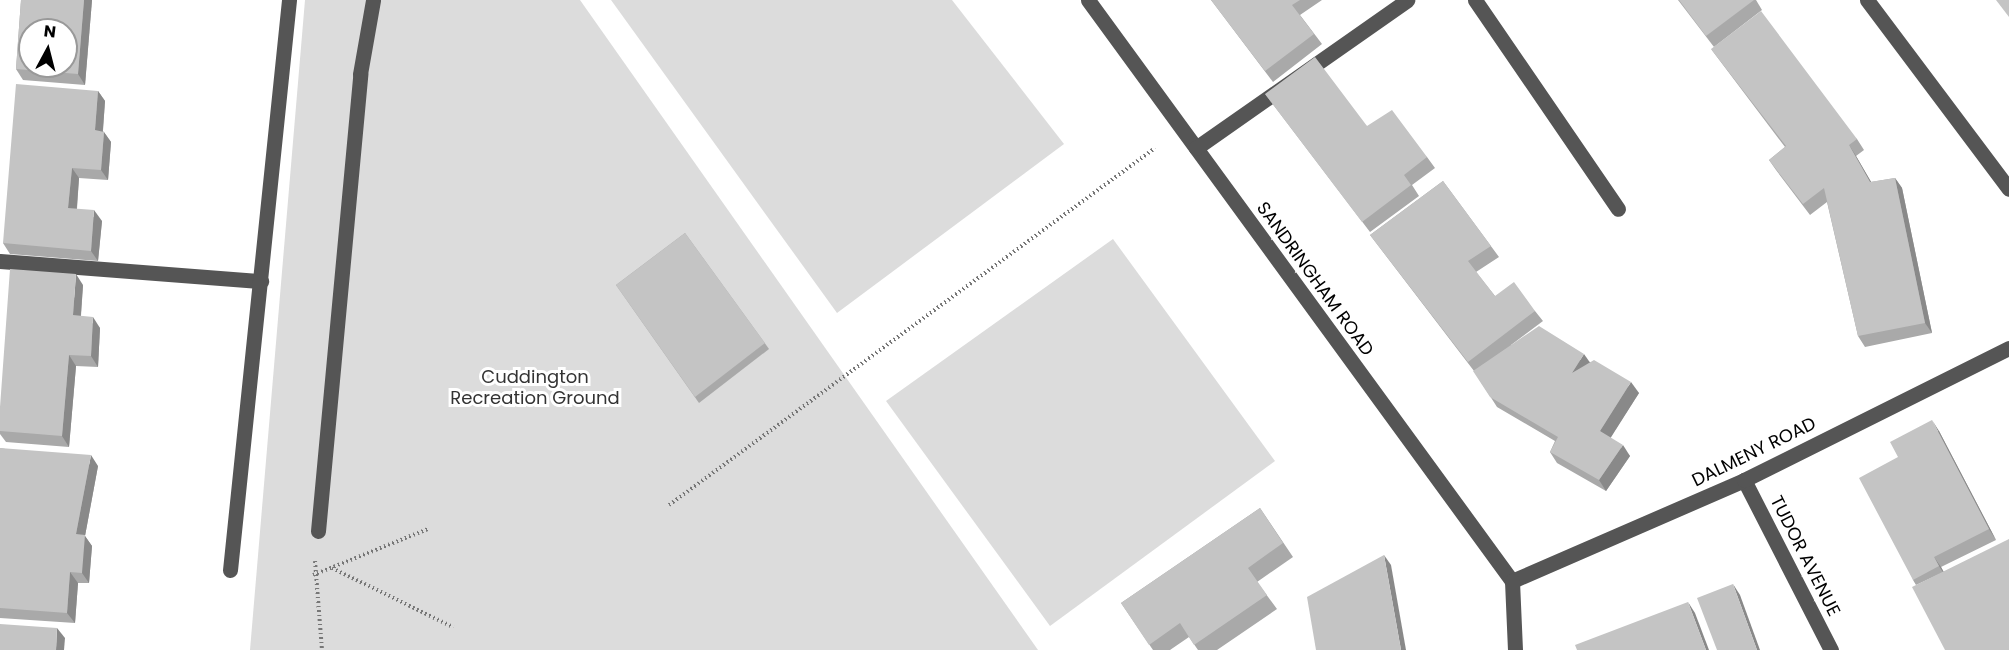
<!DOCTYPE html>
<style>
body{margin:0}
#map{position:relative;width:2009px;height:650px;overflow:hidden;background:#fff;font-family:Poppins,sans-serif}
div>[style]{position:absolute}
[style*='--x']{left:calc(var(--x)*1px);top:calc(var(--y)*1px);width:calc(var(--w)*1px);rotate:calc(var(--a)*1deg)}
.green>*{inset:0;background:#dcdcdc}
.path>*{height:4px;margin-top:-2px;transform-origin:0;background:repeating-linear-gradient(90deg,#777 0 1.5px,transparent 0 4.5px)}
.minor>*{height:15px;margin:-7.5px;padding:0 7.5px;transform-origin:7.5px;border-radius:7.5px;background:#555}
.wall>*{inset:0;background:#a9a9a9}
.shaded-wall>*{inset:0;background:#898989}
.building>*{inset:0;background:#c4c4c4}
span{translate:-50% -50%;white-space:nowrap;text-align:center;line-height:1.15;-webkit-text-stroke:6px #fff;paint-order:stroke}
.street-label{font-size:18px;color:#000}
.park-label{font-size:18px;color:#333}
.north{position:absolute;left:18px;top:18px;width:60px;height:60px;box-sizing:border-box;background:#fff;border:2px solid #999;border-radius:50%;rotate:7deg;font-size:16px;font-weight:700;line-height:24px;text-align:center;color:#000}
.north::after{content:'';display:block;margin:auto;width:21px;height:27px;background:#000;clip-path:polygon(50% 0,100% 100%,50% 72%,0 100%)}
</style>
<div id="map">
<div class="green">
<i style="clip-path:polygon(305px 0,580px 0,1038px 650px,250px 650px)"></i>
<i style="clip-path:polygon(611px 0,952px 0,1064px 144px,837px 313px)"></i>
<i style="clip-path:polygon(1113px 239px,1275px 461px,1050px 626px,886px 401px)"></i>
</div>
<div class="path">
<i style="--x:669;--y:505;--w:603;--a:-36.3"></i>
<i style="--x:315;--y:561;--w:89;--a:85.5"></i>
<i style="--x:332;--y:568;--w:135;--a:26"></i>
<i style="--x:313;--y:575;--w:124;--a:-21.8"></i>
</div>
<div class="minor">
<i style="--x:1088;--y:0;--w:719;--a:53.88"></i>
<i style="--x:1475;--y:0;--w:253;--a:55.6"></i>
<i style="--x:1867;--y:0;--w:236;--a:53.1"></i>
<i style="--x:1196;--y:148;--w:258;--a:-35"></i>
<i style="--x:0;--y:261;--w:262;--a:4.4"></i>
<i style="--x:1744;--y:480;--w:191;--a:62.9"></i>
<i style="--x:318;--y:531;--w:459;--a:-84.7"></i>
<i style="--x:360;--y:74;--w:75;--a:-80"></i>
<i style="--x:230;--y:570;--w:573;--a:-84.09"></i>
<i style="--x:1512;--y:581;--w:253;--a:-23.5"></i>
<i style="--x:1744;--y:480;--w:296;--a:-26.5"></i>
<i style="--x:1512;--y:581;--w:69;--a:87.5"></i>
</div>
<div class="wall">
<i style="clip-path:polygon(21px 0,92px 0,85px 85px,23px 80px,16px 69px)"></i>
<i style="clip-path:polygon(1211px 0,1322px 0,1300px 15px,1322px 44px,1273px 82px)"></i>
<i style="clip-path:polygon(1678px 0,1756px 0,1762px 10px,1714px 47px)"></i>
<i style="clip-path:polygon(1711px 49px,1857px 139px,1864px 150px,1856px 156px,1871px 182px,1895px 178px,1902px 188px,1932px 333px,1865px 347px,1858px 336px,1827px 202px,1810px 215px,1776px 170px,1769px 160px,1785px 147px)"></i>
<i style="clip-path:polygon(98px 91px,105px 101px,103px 131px,111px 142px,108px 180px,79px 178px,77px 209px,102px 221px,98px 261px,10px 254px,3px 243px)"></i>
<i style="clip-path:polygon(1265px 94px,1367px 126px,1427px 157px,1435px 168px,1412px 185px,1419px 196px,1370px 232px)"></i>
<i style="clip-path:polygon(1443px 181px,1499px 257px,1476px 272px,1495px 296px,1535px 311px,1543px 321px,1511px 345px,1590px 362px,1639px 393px,1610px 438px,1630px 456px,1606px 491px,1557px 463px,1550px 452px,1555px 441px,1497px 407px,1474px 371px,1370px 235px)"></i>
<i style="clip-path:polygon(685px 233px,769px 349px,699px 403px,616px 285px)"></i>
<i style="clip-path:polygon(83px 285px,81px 316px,100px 328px,98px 367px,76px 366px,69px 447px,6px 442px,0 434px,0 407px)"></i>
<i style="clip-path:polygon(1939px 431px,1996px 540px,1941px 567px,1944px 572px,1916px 585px,1913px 580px,1898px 457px)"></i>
<i style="clip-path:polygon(0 448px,98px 466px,85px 536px,92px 546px,89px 583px,78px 583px,75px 623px,0 618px)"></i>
<i style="clip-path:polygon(1260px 508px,1293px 557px,1257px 582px,1277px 609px,1217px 650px,1198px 650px,1189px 637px,1170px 650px,1153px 650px,1121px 603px)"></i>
</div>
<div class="shaded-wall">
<i style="clip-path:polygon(84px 0,92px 0,85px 85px,78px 74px)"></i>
<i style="clip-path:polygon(98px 91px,105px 101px,102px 141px,95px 130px)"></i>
<i style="clip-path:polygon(104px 132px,111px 142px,108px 180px,101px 170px)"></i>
<i style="clip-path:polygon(1849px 145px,1856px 156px,1877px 192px,1870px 182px)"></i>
<i style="clip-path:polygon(72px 168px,79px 178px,76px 218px,68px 208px)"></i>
<i style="clip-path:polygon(1895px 178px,1902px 188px,1932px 333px,1925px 323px)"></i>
<i style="clip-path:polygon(94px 210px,102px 221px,98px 261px,91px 251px)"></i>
<i style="clip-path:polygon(76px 274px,83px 285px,80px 326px,73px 315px)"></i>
<i style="clip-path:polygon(93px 317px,100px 328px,98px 367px,91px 356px)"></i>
<i style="clip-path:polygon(1584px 354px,1591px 364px,1572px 373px)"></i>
<i style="clip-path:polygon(69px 355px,76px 366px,69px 447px,62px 436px)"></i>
<i style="clip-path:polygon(1631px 382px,1639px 393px,1608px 442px,1600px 431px)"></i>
<i style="clip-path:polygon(1932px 420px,1939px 431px,1996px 540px,1989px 529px)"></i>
<i style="clip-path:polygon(1623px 445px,1630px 456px,1606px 491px,1599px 480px)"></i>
<i style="clip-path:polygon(91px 455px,98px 466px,85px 536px,92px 546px,89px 583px,82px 573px,76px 534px)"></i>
<i style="clip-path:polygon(1384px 555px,1391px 565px,1406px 650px,1401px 650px)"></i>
<i style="clip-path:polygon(1934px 557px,1941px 567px,1946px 577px,1939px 566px)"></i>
<i style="clip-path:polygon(70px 572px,78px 583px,75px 623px,67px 613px)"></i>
<i style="clip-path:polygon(1733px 584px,1740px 595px,1760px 650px,1757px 650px)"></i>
<i style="clip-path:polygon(1688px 602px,1695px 613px,1709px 650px,1706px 650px)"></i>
<i style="clip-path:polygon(57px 628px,65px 638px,64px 650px,56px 650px)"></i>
</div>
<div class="building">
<i style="clip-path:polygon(evenodd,21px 0,84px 0,78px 74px,16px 69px,21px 0,30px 30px,66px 30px,66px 66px,30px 66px,30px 30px)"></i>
<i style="clip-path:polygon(1211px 0,1300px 0,1292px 5px,1314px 34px,1265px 71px)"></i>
<i style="clip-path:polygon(1679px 0,1754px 0,1706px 36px)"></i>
<i style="clip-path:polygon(1996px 0,2009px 0,2009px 17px)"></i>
<i style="clip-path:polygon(1761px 11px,1857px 139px,1849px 145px,1870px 182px,1895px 178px,1925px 323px,1858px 336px,1824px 188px,1803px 204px,1769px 160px,1786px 146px,1711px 49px)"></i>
<i style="clip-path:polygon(1315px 57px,1367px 126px,1392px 110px,1427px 157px,1404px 175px,1411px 185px,1362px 222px,1265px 94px)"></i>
<i style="clip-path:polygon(16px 84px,98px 91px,95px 130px,104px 132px,101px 170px,72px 168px,68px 208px,94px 210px,91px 251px,3px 243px)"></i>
<i style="clip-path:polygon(1443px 181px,1491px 246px,1468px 261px,1495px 296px,1514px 282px,1535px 311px,1468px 362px,1370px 235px)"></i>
<i style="clip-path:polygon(685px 233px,765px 343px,695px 397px,616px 285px)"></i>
<i style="clip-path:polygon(10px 269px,76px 274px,73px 315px,93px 317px,91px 356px,69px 355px,62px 436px,0 431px,0 407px)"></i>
<i style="clip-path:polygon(1539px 326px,1584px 354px,1572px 373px,1594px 360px,1631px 382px,1600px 431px,1623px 445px,1599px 480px,1550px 452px,1558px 437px,1490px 397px,1473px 371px)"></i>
<i style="clip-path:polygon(1932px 420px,1989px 529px,1934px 557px,1939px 566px,1913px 580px,1859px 478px,1898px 457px,1890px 442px)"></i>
<i style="clip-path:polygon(0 448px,91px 455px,76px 534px,85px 535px,82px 573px,70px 572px,67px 613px,0 608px)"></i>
<i style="clip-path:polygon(1260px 508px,1283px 543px,1248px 568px,1267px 595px,1194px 645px,1180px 623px,1149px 645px,1121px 603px)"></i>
<i style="clip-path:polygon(2009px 539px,2009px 650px,1945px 650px,1912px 587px)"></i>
<i style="clip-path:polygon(1384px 555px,1401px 650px,1316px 650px,1307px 597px)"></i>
<i style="clip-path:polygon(1733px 584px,1757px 650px,1717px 650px,1697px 598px)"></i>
<i style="clip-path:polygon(1688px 602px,1706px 650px,1577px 650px,1575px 645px)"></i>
<i style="clip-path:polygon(0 624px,57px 628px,56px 650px,0 650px)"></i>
</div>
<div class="street-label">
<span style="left:1315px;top:279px;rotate:54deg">SANDRINGHAM ROAD</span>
<span style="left:1754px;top:452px;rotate:-26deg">DALMENY ROAD</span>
<span style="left:1805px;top:556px;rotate:63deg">TUDOR AVENUE</span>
</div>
<div class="park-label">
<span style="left:535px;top:388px">Cuddington<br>Recreation Ground</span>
</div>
<div class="north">N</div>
</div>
